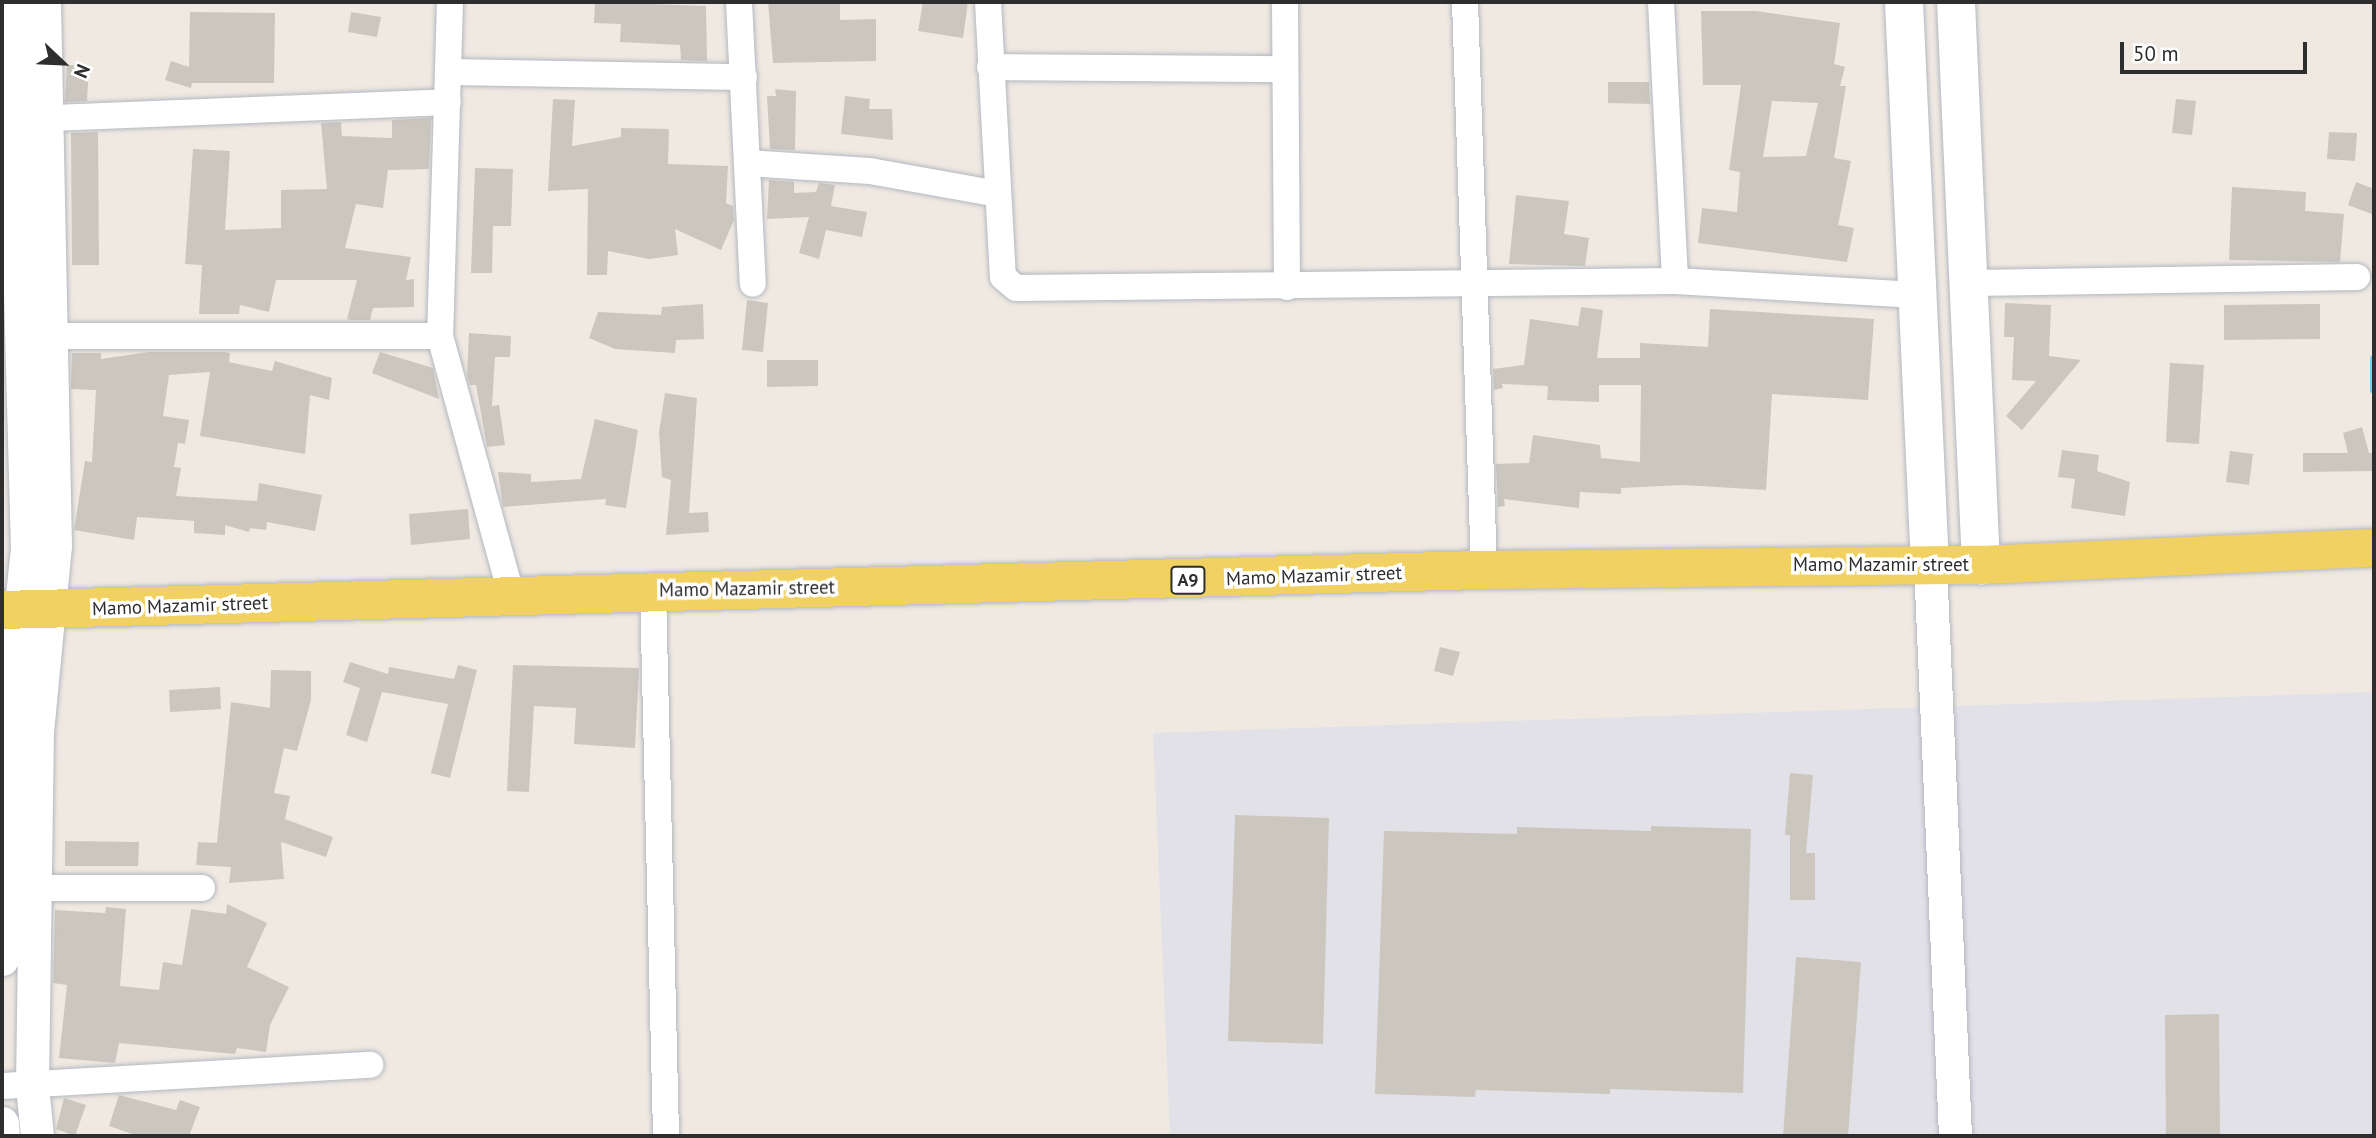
<!DOCTYPE html>
<style>
body{margin:0}
#map{position:relative;width:2376px;height:1138px;overflow:hidden;background:#efe9e1;font-family:"PT Sans",sans-serif}
div>[style]{position:absolute}
[style*='--x']{left:calc(var(--x)*1px);top:calc(var(--y)*1px);width:calc(var(--w)*1px);rotate:calc(var(--a)*1deg)}
.industrial>*{inset:0;background:#e3e1e8}
.stream>*{height:8px;margin:-4px;padding:0 4px;transform-origin:4px;border-radius:4px;background:#75cff0}
.building>*{inset:0;background:#cbc7bf}
.roads{filter:drop-shadow(0 0 2px #b4b7c1) drop-shadow(0 0 2px #b4b7c1)}
.minor>*{height:26px;margin:-13px;padding:0 13px;transform-origin:13px;border-radius:13px;background:#fff}
.tertiary>*{height:33px;margin:-16.5px;padding:0 16.5px;transform-origin:16.5px;border-radius:16.5px;background:#fff}
.secondary>*{height:38px;margin:-19px;padding:0 19px;transform-origin:19px;border-radius:19px;background:#fff}
.primary>*{height:38px;margin:-19px;padding:0 19px;transform-origin:19px;border-radius:19px;background:#f2d163}
span{translate:-50% -50%;white-space:nowrap;text-align:center;line-height:1.15;-webkit-text-stroke:7px #fff;paint-order:stroke}
.shield-label span{padding:2px 5px;background:#fff;border:2px solid;border-radius:5px;-webkit-text-stroke-width:0}
.shield-label{font-size:18px;color:#2e2e2e;font-weight:700}
.street-label{font-size:19px;color:#2e2e2e}
.frame{position:absolute;inset:0;border:4px solid #2e2e2e;pointer-events:none}
.north{position:absolute;left:28px;top:28px;width:70px;height:70px;-webkit-text-stroke:5px #fff;paint-order:stroke;rotate:113deg;font-size:19px;font-weight:700;line-height:28px;text-align:center;color:#2e2e2e}
.north::after{content:'';display:block;margin:auto;width:24px;height:32px;background:#2e2e2e;clip-path:polygon(50% 0,100% 100%,50% 72%,0 100%)}
.scale{position:absolute;left:2120px;top:42px;width:187px;height:32px;box-sizing:border-box;border:4px solid #2e2e2e;border-top:0;padding-left:9px;font-size:21px;line-height:24px;white-space:nowrap;color:#2e2e2e;-webkit-text-stroke:5px #fff;paint-order:stroke}
</style>
<div id="map">
<div class="industrial">
<i style="clip-path:polygon(2374px 692px,2374px 1136px,1170px 1136px,1153px 733px)"></i>
</div>
<div class="stream">
<i style="--x:2374;--y:359;--w:31;--a:90"></i>
</div>
<div class="building">
<i style="clip-path:polygon(595px 2px,706px 6px,707px 61px,681px 60px,680px 45px,620px 42px,621px 24px,594px 23px)"></i>
<i style="clip-path:polygon(768px 2px,840px 2px,840px 20px,876px 19px,876px 61px,773px 63px)"></i>
<i style="clip-path:polygon(923px 2px,968px 2px,963px 38px,918px 31px)"></i>
<i style="clip-path:polygon(evenodd,1701px 11px,1756px 11px,1840px 23px,1834px 64px,1845px 67px,1840px 86px,1846px 86px,1834px 158px,1851px 161px,1838px 225px,1854px 228px,1847px 262px,1698px 243px,1702px 208px,1737px 212px,1740px 172px,1729px 170px,1741px 85px,1703px 85px,1701px 11px,1772px 101px,1818px 103px,1806px 156px,1763px 157px,1772px 101px)"></i>
<i style="clip-path:polygon(190px 12px,275px 13px,274px 83px,192px 83px,191px 88px,165px 80px,171px 61px,189px 67px)"></i>
<i style="clip-path:polygon(351px 12px,381px 17px,377px 37px,348px 32px)"></i>
<i style="clip-path:polygon(67px 65px,89px 66px,87px 101px,65px 102px)"></i>
<i style="clip-path:polygon(1608px 82px,1649px 82px,1650px 104px,1608px 103px)"></i>
<i style="clip-path:polygon(775px 89px,796px 91px,795px 150px,770px 149px,767px 96px,776px 96px)"></i>
<i style="clip-path:polygon(845px 96px,870px 99px,869px 109px,892px 109px,893px 140px,841px 134px)"></i>
<i style="clip-path:polygon(553px 99px,575px 100px,572px 146px,621px 137px,621px 128px,669px 129px,668px 164px,728px 166px,726px 203px,733px 206px,734px 220px,721px 250px,675px 229px,678px 255px,649px 259px,608px 251px,607px 275px,587px 275px,588px 189px,548px 191px)"></i>
<i style="clip-path:polygon(2176px 99px,2196px 101px,2192px 135px,2172px 133px)"></i>
<i style="clip-path:polygon(431px 118px,429px 169px,388px 170px,383px 208px,356px 204px,345px 248px,411px 257px,406px 280px,414px 279px,414px 307px,373px 308px,370px 320px,352px 320px,347px 319px,357px 280px,276px 280px,269px 312px,240px 305px,239px 314px,199px 314px,202px 265px,185px 264px,193px 149px,230px 151px,225px 230px,281px 228px,281px 190px,327px 189px,321px 123px,341px 122px,342px 136px,392px 138px,392px 120px)"></i>
<i style="clip-path:polygon(98px 132px,99px 265px,72px 265px,71px 133px)"></i>
<i style="clip-path:polygon(2329px 132px,2357px 133px,2355px 161px,2327px 159px)"></i>
<i style="clip-path:polygon(475px 168px,513px 169px,511px 226px,493px 226px,492px 273px,471px 273px)"></i>
<i style="clip-path:polygon(769px 180px,794px 182px,794px 193px,816px 192px,819px 183px,835px 185px,831px 206px,867px 212px,862px 237px,826px 230px,819px 259px,799px 253px,809px 217px,767px 219px)"></i>
<i style="clip-path:polygon(2356px 182px,2374px 189px,2374px 215px,2348px 205px)"></i>
<i style="clip-path:polygon(2232px 187px,2306px 192px,2305px 211px,2344px 214px,2340px 262px,2229px 260px)"></i>
<i style="clip-path:polygon(1516px 195px,1569px 201px,1564px 234px,1589px 238px,1585px 266px,1509px 264px)"></i>
<i style="clip-path:polygon(747px 300px,768px 303px,763px 352px,742px 350px)"></i>
<i style="clip-path:polygon(2005px 303px,2051px 305px,2049px 356px,2081px 360px,2022px 430px,2006px 416px,2036px 381px,2012px 380px,2014px 337px,2004px 337px)"></i>
<i style="clip-path:polygon(703px 304px,704px 339px,676px 340px,675px 353px,615px 349px,589px 338px,598px 312px,661px 315px,662px 307px)"></i>
<i style="clip-path:polygon(2320px 304px,2320px 339px,2224px 340px,2224px 305px)"></i>
<i style="clip-path:polygon(1581px 307px,1603px 310px,1597px 358px,1640px 358px,1640px 343px,1708px 347px,1710px 309px,1874px 319px,1868px 400px,1772px 394px,1766px 490px,1684px 485px,1621px 488px,1621px 494px,1580px 492px,1579px 508px,1504px 499px,1505px 506px,1498px 507px,1496px 464px,1529px 463px,1533px 435px,1600px 445px,1601px 458px,1640px 462px,1641px 385px,1599px 385px,1599px 402px,1547px 400px,1548px 386px,1502px 384px,1503px 388px,1494px 390px,1493px 369px,1524px 365px,1530px 319px,1578px 326px)"></i>
<i style="clip-path:polygon(469px 333px,511px 336px,510px 357px,495px 357px,492px 406px,499px 405px,505px 445px,487px 447px,476px 385px,470px 385px,467px 375px)"></i>
<i style="clip-path:polygon(149px 352px,224px 352px,230px 353px,229px 362px,272px 371px,275px 361px,332px 378px,329px 400px,310px 395px,305px 454px,200px 436px,210px 372px,169px 375px,163px 416px,189px 420px,185px 444px,178px 443px,174px 467px,181px 468px,176px 496px,257px 501px,259px 483px,322px 495px,315px 531px,267px 522px,266px 530px,250px 528px,249px 532px,225px 525px,225px 535px,194px 533px,194px 521px,137px 517px,134px 540px,74px 530px,85px 461px,92px 462px,96px 390px,71px 389px,72px 353px,101px 353px,101px 359px)"></i>
<i style="clip-path:polygon(380px 352px,433px 368px,439px 399px,372px 373px)"></i>
<i style="clip-path:polygon(767px 360px,818px 360px,818px 386px,767px 387px)"></i>
<i style="clip-path:polygon(2170px 363px,2204px 365px,2199px 444px,2166px 442px)"></i>
<i style="clip-path:polygon(665px 393px,697px 398px,689px 513px,708px 512px,709px 532px,666px 535px,671px 480px,662px 477px,659px 432px)"></i>
<i style="clip-path:polygon(595px 419px,638px 430px,626px 508px,605px 505px,606px 499px,503px 507px,498px 472px,531px 474px,531px 482px,581px 479px)"></i>
<i style="clip-path:polygon(2362px 427px,2369px 453px,2374px 453px,2374px 471px,2303px 472px,2303px 453px,2348px 453px,2343px 433px)"></i>
<i style="clip-path:polygon(2062px 450px,2099px 455px,2097px 471px,2130px 482px,2125px 516px,2071px 508px,2075px 479px,2058px 477px)"></i>
<i style="clip-path:polygon(2230px 451px,2253px 454px,2249px 485px,2226px 482px)"></i>
<i style="clip-path:polygon(468px 509px,470px 539px,411px 545px,409px 514px)"></i>
<i style="clip-path:polygon(1440px 647px,1460px 652px,1453px 676px,1434px 671px)"></i>
<i style="clip-path:polygon(350px 662px,388px 674px,389px 667px,454px 679px,458px 665px,477px 670px,450px 778px,431px 773px,448px 704px,382px 692px,367px 742px,346px 735px,360px 688px,343px 682px)"></i>
<i style="clip-path:polygon(513px 665px,639px 668px,635px 748px,574px 744px,576px 708px,534px 706px,529px 792px,507px 791px)"></i>
<i style="clip-path:polygon(271px 670px,311px 671px,311px 700px,297px 751px,284px 748px,274px 793px,290px 796px,285px 819px,333px 837px,326px 857px,281px 842px,284px 879px,229px 883px,231px 867px,196px 865px,198px 842px,217px 843px,231px 702px,270px 708px)"></i>
<i style="clip-path:polygon(220px 687px,221px 709px,170px 712px,169px 690px)"></i>
<i style="clip-path:polygon(1790px 773px,1813px 775px,1806px 853px,1815px 853px,1815px 900px,1790px 900px,1790px 835px,1785px 835px)"></i>
<i style="clip-path:polygon(1235px 815px,1329px 818px,1323px 1044px,1228px 1041px)"></i>
<i style="clip-path:polygon(1651px 826px,1751px 829px,1743px 1093px,1610px 1089px,1610px 1094px,1476px 1090px,1475px 1097px,1375px 1094px,1384px 831px,1517px 834px,1517px 827px,1651px 831px)"></i>
<i style="clip-path:polygon(65px 841px,139px 842px,138px 866px,65px 866px)"></i>
<i style="clip-path:polygon(227px 904px,267px 923px,247px 967px,289px 987px,270px 1025px,266px 1052px,237px 1048px,235px 1054px,119px 1043px,115px 1063px,59px 1058px,67px 985px,53px 983px,55px 910px,105px 913px,106px 907px,126px 909px,120px 986px,159px 990px,163px 962px,182px 965px,191px 909px,226px 914px)"></i>
<i style="clip-path:polygon(1796px 957px,1861px 962px,1848px 1136px,1783px 1136px)"></i>
<i style="clip-path:polygon(2219px 1014px,2220px 1136px,2166px 1136px,2165px 1015px)"></i>
<i style="clip-path:polygon(119px 1095px,176px 1110px,180px 1100px,200px 1107px,189px 1136px,138px 1136px,109px 1126px)"></i>
<i style="clip-path:polygon(64px 1098px,86px 1105px,75px 1136px,56px 1129px)"></i>
</div>
<div class="roads">
<div class="minor">
<i style="--x:450;--y:2;--w:334;--a:91.7"></i>
<i style="--x:440;--y:336;--w:271;--a:74.6"></i>
<i style="--x:739;--y:2;--w:282;--a:87.2"></i>
<i style="--x:988;--y:2;--w:275;--a:86.9"></i>
<i style="--x:1003;--y:277;--w:17;--a:40"></i>
<i style="--x:1016;--y:288;--w:659;--a:-0.61"></i>
<i style="--x:1675;--y:281;--w:246;--a:3.3"></i>
<i style="--x:1285;--y:2;--w:285;--a:89.6"></i>
<i style="--x:1465;--y:2;--w:568;--a:88.08"></i>
<i style="--x:1661;--y:2;--w:279;--a:87.1"></i>
<i style="--x:990;--y:67;--w:292;--a:0.4"></i>
<i style="--x:449;--y:72;--w:295;--a:1"></i>
<i style="--x:28;--y:119;--w:420;--a:-2.3"></i>
<i style="--x:747;--y:163;--w:123;--a:3.7"></i>
<i style="--x:870;--y:171;--w:130;--a:10.2"></i>
<i style="--x:1970;--y:283;--w:387;--a:-0.9"></i>
<i style="--x:33;--y:336;--w:407;--a:0"></i>
<i style="--x:653;--y:591;--w:545;--a:88.63"></i>
<i style="--x:16;--y:888;--w:186;--a:0"></i>
<i style="--x:2;--y:1086;--w:369;--a:-3.3"></i>
</div>
<div class="tertiary">
<i style="--x:1930;--y:565;--w:572;--a:87.49"></i>
<i style="--x:2;--y:959;--w:226;--a:-88.7"></i>
<i style="--x:7;--y:733;--w:185;--a:-83.8"></i>
<i style="--x:27;--y:549;--w:547;--a:-91.57"></i>
<i style="--x:2;--y:1123;--w:13;--a:86"></i>
<i style="--x:37;--y:1136;--w:50;--a:-95.7"></i>
<i style="--x:32;--y:1086;--w:354;--a:-89.2"></i>
<i style="--x:37;--y:732;--w:187;--a:-84.5"></i>
<i style="--x:55;--y:546;--w:544;--a:-91.16"></i>
</div>
<div class="secondary">
<i style="--x:1904;--y:2;--w:564;--a:87.36"></i>
<i style="--x:1956;--y:2;--w:564;--a:87.46"></i>
</div>
<div class="primary">
<i style="--x:2;--y:610;--w:1483;--a:-1.55"></i>
<i style="--x:1484;--y:570;--w:497;--a:-0.6"></i>
<i style="--x:1981;--y:565;--w:393;--a:-2.5"></i>
</div>
</div>
<div class="shield-label">
<span style="left:1188px;top:580px">A9</span>
</div>
<div class="street-label">
<span style="left:1881px;top:565px">Mamo Mazamir street</span>
<span style="left:1314px;top:576px;rotate:-2deg">Mamo Mazamir street</span>
<span style="left:747px;top:589px;rotate:-1deg">Mamo Mazamir street</span>
<span style="left:180px;top:606px;rotate:-2deg">Mamo Mazamir street</span>
</div>
<div class="frame"></div>
<div class="north">N</div>
<div class="scale">50 m</div>
</div>
